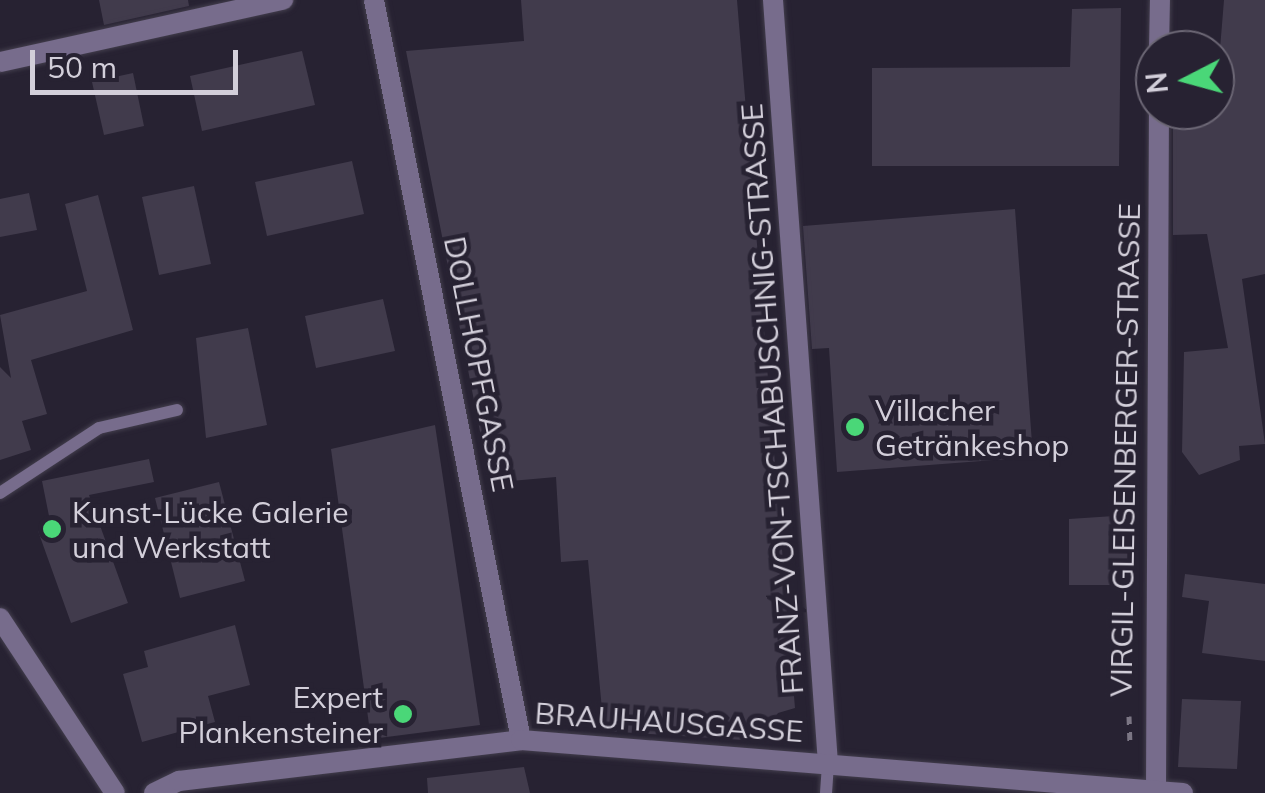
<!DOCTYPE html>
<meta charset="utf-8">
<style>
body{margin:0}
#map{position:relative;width:1265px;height:793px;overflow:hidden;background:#272232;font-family:Mulish,sans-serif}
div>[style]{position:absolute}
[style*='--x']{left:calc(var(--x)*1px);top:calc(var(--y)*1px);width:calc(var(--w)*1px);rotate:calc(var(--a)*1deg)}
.building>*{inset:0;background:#413b4c}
.path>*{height:5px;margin-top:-2.5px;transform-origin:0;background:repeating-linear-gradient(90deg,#7b7684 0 8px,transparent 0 16px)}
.roads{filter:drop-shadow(0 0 2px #433e4d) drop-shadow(0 0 2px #433e4d)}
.lane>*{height:12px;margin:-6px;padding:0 6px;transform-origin:6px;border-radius:6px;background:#776c8c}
.street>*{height:20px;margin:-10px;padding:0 10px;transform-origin:10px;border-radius:10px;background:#776c8c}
.dots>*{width:28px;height:28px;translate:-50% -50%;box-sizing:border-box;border:5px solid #272232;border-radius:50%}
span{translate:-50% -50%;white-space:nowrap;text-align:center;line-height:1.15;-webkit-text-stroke:9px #272232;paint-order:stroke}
.street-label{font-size:30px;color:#d3cfda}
.poi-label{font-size:30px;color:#d3cfda}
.left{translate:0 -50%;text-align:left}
.right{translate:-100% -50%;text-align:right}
.north{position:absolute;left:1135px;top:30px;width:100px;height:100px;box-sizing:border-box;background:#272232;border:2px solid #6c6775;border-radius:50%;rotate:264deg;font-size:28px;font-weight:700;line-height:40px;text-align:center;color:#d3cfda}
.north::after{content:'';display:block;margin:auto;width:35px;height:45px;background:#4ad778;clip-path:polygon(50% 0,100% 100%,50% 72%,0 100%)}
.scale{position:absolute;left:30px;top:50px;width:208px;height:45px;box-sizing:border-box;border:5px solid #d3cfda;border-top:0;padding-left:12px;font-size:30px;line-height:35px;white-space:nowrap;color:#d3cfda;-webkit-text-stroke:8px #272232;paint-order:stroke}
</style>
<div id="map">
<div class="building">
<i style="clip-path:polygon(99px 0,188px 0,189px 6px,104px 25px)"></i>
<i style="clip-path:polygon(521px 0,737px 0,795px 708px,778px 713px,758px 741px,604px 731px,588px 560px,561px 562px,556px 477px,490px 483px,406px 51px,524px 41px)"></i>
<i style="clip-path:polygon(1224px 0,1265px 0,1265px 274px,1242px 279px,1265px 444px,1239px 446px,1240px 460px,1199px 475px,1182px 452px,1184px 352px,1228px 348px,1207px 234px,1173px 235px,1173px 110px,1215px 110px)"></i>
<i style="clip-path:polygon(1121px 8px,1119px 166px,872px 166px,872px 68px,1070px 67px,1072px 9px)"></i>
<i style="clip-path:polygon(302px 51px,315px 105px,202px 131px,190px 76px)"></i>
<i style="clip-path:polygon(133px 73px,144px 126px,104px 135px,92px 82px)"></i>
<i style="clip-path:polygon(352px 161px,364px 214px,267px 236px,255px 182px)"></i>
<i style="clip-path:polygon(194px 186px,211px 264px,159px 275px,142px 197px)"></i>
<i style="clip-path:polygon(29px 193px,37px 230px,0 237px,0 199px)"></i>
<i style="clip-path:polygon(98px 195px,133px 330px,31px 360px,47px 414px,22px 421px,31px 450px,0 460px,0 367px,11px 378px,0 315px,87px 291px,65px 204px)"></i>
<i style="clip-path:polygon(1015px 209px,1033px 457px,837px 472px,829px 348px,812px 349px,803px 226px)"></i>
<i style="clip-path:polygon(383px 299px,395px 351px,316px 368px,305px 316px)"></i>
<i style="clip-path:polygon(248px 328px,267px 425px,206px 438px,196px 338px)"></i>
<i style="clip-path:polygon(435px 425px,480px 725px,371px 739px,331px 449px)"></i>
<i style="clip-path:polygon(149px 459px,154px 482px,89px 495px,128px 603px,71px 623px,38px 531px,51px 526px,42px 481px)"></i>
<i style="clip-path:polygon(219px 482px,245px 581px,180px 598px,155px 498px)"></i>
<i style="clip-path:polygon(1114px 516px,1114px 534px,1128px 534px,1127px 585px,1069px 585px,1069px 519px)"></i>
<i style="clip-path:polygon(1185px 574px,1265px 584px,1265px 661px,1202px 653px,1209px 601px,1182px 597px)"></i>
<i style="clip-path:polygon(235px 625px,250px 685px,208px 696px,215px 722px,142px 742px,123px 674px,148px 667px,144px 651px)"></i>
<i style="clip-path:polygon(1182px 699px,1241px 701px,1237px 769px,1178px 767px)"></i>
<i style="clip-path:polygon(524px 767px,530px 793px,428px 793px,427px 778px)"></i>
</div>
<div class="path">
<i style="--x:1129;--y:716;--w:29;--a:88"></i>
</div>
<div class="roads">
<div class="lane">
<i style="--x:0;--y:493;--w:118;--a:-33.3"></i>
<i style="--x:99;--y:428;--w:80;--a:-13"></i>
<i style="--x:826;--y:793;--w:29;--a:-86"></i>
</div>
<div class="street">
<i style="--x:374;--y:0;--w:754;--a:78.76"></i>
<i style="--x:773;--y:0;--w:766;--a:85.88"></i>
<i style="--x:1159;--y:50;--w:50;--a:-88.9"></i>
<i style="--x:0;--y:62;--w:290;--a:-12.4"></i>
<i style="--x:0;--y:618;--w:209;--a:56.7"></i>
<i style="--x:1156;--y:790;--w:680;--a:-89.75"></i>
<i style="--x:154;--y:793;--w:28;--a:-26"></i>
<i style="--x:179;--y:781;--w:344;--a:-6.8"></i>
<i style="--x:521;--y:740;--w:664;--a:4.58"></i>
</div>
</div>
<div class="dots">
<i style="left:855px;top:427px;background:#4ad778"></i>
<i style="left:52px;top:529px;background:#4ad778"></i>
<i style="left:403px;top:714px;background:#4ad778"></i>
</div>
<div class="street-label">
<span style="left:479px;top:364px;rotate:79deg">DOLLHOPFGASSE</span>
<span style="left:772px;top:399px;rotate:-94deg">FRANZ-VON-TSCHABUSCHNIG-STRASSE</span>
<span style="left:1125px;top:450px;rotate:-89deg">VIRGIL-GLEISENBERGER-STRASSE</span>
<span style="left:669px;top:722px;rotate:4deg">BRAUHAUSGASSE</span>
</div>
<div class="poi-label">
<span class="left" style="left:875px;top:427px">Villacher<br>Getränkeshop</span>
<span class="left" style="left:72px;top:529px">Kunst-Lücke Galerie<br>und Werkstatt</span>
<span class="right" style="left:383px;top:714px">Expert<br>Plankensteiner</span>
</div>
<div class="north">N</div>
<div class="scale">50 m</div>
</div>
